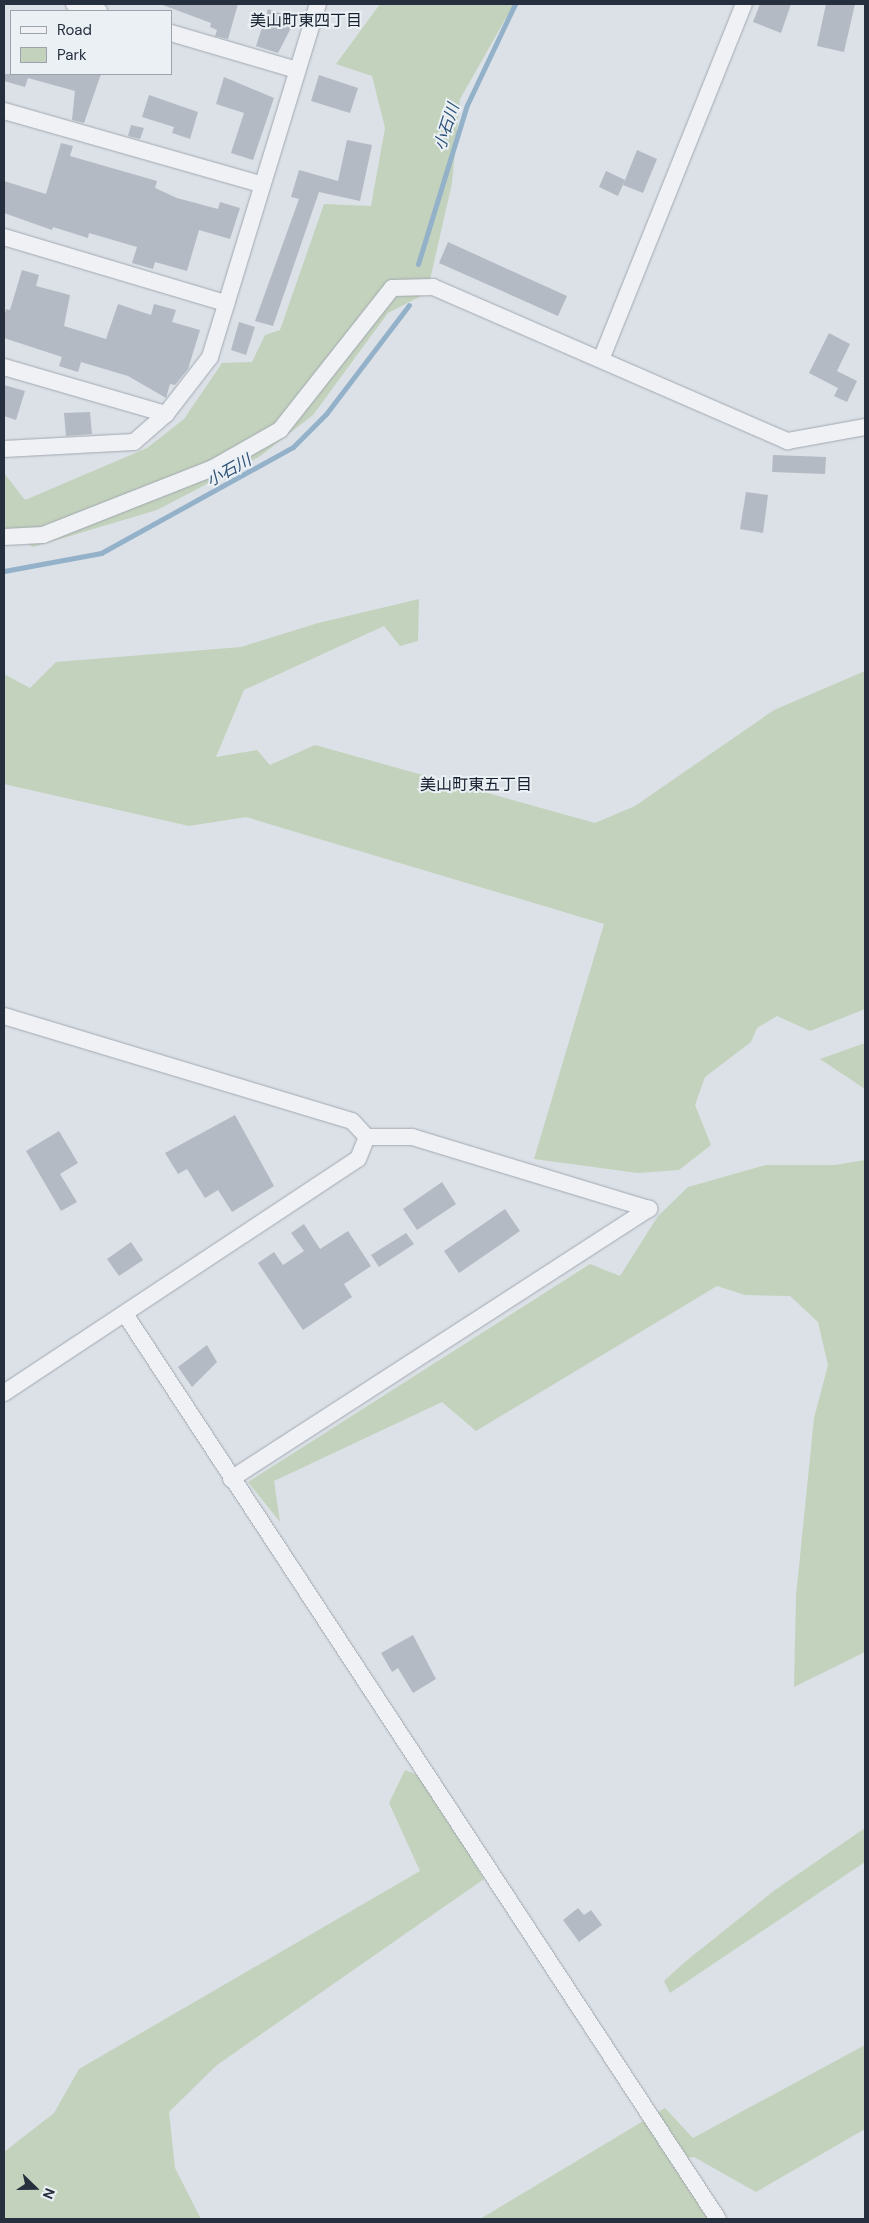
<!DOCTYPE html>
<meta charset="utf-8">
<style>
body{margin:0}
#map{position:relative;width:869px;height:2223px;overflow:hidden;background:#dce1e7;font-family:"DM Sans","Noto Sans JP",sans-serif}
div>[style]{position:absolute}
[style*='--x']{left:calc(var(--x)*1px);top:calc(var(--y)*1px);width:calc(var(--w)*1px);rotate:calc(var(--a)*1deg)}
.green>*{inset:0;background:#c3d2bc}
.stream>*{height:5px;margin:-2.5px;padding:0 2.5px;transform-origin:2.5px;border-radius:2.5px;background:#94b1ca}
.building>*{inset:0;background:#b3bac4}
.roads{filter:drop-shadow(0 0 1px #a1a8b1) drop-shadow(0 0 1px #a1a8b1)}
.minor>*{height:16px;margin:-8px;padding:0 8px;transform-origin:8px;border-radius:8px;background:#eff1f5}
span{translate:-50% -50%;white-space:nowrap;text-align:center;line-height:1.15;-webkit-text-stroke:4px #ebf0f5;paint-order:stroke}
.neighbourhood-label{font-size:16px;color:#17202f}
.water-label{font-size:16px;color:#2c5075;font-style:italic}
.frame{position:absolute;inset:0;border:5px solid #252f3e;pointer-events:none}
.legend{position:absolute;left:10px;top:10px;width:162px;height:65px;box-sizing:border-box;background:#ebf0f5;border:1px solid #9ca3ac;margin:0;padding:6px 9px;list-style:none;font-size:15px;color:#252f3e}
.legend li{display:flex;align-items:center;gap:10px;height:25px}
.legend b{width:25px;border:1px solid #9ca3ac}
.north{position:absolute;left:10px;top:2163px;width:50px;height:50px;-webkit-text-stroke:4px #ebf0f5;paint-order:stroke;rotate:112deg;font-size:14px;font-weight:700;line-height:20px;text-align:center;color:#252f3e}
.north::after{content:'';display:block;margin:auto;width:18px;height:22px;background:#252f3e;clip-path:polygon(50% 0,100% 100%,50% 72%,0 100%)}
</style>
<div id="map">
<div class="green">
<i style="clip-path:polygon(380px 4px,514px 4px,460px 99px,452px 183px,427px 293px,388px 313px,313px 415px,259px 457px,157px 510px,33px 547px,4px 529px,4px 473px,25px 500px,147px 448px,184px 419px,222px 363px,252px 362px,265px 335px,280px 330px,324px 204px,371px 206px,385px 128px,372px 76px,336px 64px)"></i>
<i style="clip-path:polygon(419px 599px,418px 641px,400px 646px,384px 626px,244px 690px,216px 757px,257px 750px,270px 765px,315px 745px,595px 823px,635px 806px,774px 710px,865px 671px,865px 1009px,810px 1031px,777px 1016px,757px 1028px,751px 1042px,705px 1077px,695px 1105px,711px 1145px,679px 1170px,638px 1173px,534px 1159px,604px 924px,246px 817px,189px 826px,4px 784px,4px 674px,30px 688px,56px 662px,241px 647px,318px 623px)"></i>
<i style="clip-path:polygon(865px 1043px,865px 1089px,820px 1059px)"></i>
<i style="clip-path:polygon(865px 1160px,865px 1652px,794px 1687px,796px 1596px,814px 1418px,828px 1365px,818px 1322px,790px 1296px,745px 1295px,717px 1286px,476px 1431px,442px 1402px,274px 1481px,280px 1522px,248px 1482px,590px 1264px,620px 1276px,658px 1216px,688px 1187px,766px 1165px,835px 1165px)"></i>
<i style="clip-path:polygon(405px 1770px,422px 1777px,484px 1879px,217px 2065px,169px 2112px,175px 2168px,201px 2219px,4px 2219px,4px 2152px,54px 2113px,79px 2069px,420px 1871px,389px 1803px)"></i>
<i style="clip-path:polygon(865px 1828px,865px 1862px,670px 1993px,664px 1981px,686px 1961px,775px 1890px)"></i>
<i style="clip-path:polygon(865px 2045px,865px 2129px,756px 2192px,694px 2157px,679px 2159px,712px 2219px,480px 2219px,665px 2108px,693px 2138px)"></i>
</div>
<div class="stream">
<i style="--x:418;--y:264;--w:166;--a:-72.9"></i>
<i style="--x:467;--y:105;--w:112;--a:-64.6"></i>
<i style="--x:4;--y:571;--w:99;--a:-10.5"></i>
<i style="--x:101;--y:553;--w:219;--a:-28.9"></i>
<i style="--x:293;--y:447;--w:47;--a:-45"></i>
<i style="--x:326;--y:414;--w:137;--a:-52.7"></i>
</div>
<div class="building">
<i style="clip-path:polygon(160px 4px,238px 4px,228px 39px,215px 36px,217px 30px,210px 27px,211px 23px)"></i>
<i style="clip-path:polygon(760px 4px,791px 4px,781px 33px,753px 22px)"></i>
<i style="clip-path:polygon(826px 4px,855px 4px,844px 52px,817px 46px)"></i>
<i style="clip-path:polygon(268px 9px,290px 17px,286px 26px,291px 28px,278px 53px,256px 46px)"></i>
<i style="clip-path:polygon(4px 74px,101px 74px,84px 123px,72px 120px,75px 91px,28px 78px,25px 87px,4px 81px)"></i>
<i style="clip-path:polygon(319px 75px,358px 88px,350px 113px,311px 101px)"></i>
<i style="clip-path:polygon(224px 77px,274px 98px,253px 160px,231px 153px,244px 113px,216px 104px)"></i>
<i style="clip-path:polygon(149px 95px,198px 112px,190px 139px,172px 133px,174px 127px,142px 117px)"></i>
<i style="clip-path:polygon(131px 125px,144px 128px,140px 139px,128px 136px)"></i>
<i style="clip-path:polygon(347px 140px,372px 145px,360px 201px,319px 192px,273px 326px,255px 321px,299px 199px,291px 197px,299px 170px,338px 181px)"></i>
<i style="clip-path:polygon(61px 143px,73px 146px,70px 156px,157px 181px,155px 188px,177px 198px,218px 209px,220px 202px,240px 208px,230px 239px,199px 230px,187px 271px,155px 262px,153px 269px,132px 263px,137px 247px,89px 233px,88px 238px,53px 227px,52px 230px,4px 213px,4px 181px,46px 194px)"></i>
<i style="clip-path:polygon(637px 150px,657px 159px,643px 193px,623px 185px)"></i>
<i style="clip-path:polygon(606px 171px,625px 180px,618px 196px,599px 187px)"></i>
<i style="clip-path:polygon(448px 242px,567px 296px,558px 316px,439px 263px)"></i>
<i style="clip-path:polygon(22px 270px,39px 275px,36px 286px,70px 295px,64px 326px,106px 339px,118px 304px,151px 315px,154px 304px,176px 310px,172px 322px,200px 330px,188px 369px,175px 385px,170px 384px,166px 398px,128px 376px,81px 362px,78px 372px,59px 366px,62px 357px,4px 338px,4px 318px,6px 309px,10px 310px)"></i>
<i style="clip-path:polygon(239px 322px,255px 327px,246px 355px,231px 350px)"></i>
<i style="clip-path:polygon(829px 333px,850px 344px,837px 371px,857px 381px,847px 402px,834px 396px,838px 388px,809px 373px)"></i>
<i style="clip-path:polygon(4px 385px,25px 391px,16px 420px,4px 416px)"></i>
<i style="clip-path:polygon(90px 412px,92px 434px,66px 436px,64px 413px)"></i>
<i style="clip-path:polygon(773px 455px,826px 457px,825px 474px,772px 472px)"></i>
<i style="clip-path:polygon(746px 492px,768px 495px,763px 533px,740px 529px)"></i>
<i style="clip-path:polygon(235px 1115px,274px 1186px,232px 1212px,218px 1190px,205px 1198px,187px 1169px,178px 1174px,165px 1153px)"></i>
<i style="clip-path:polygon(59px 1131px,78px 1163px,60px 1174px,77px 1202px,61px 1211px,26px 1151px)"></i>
<i style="clip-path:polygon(442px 1182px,456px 1204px,417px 1230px,403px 1209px)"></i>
<i style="clip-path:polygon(505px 1209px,520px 1231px,459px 1273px,444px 1251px)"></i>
<i style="clip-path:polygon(304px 1224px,320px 1249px,348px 1231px,371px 1266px,344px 1284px,352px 1297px,303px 1330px,258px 1263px,274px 1252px,283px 1265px,304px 1251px,291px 1233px)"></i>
<i style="clip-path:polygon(406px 1233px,414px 1244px,379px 1267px,371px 1255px)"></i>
<i style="clip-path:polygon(131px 1242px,143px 1260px,119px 1276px,107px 1259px)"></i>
<i style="clip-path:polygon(207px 1345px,217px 1362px,192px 1387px,178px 1367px)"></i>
<i style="clip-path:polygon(413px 1635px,436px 1679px,413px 1693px,398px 1668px,392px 1672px,381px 1653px)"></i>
<i style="clip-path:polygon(578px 1908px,584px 1915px,591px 1910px,602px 1925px,579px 1942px,563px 1920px)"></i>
</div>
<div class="roads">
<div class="minor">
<i style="--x:74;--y:4;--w:26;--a:16"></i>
<i style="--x:171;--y:33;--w:131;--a:16.4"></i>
<i style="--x:4;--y:111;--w:267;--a:15.9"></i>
<i style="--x:4;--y:237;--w:232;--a:16.6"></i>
<i style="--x:602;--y:357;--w:380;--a:-68.1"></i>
<i style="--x:4;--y:367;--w:169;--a:16.2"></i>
<i style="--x:4;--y:449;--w:130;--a:-3.1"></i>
<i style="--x:134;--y:442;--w:43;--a:-41.2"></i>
<i style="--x:166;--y:414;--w:72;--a:-52.3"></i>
<i style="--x:210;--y:357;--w:369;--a:-73"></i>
<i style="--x:4;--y:537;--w:39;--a:-3"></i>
<i style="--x:43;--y:535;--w:183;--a:-21.5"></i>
<i style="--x:213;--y:468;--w:77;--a:-29.6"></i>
<i style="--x:280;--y:430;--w:181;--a:-51.7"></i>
<i style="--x:392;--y:288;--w:41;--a:-1.4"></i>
<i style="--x:433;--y:287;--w:387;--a:23.5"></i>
<i style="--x:788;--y:441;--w:78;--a:-10.3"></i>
<i style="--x:4;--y:1016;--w:363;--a:16.8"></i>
<i style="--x:352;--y:1121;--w:22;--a:47"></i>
<i style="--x:367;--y:1137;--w:45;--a:0"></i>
<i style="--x:412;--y:1137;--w:248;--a:16.9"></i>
<i style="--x:125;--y:1314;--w:1082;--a:56.77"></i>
<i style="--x:4;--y:1393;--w:424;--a:-33.5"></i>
<i style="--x:358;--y:1159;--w:24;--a:-68"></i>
<i style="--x:231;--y:1479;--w:498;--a:-32.9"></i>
</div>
</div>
<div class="neighbourhood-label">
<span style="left:306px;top:21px">美山町東四丁目</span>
<span style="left:476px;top:785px">美山町東五丁目</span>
</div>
<div class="water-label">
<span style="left:447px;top:127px;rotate:-72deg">小石川</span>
<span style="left:229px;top:471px;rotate:-29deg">小石川</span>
</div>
<div class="frame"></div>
<ul class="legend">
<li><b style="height:6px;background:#eff1f5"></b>Road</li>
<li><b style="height:14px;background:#c3d2bc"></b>Park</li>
</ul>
<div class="north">N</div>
</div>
